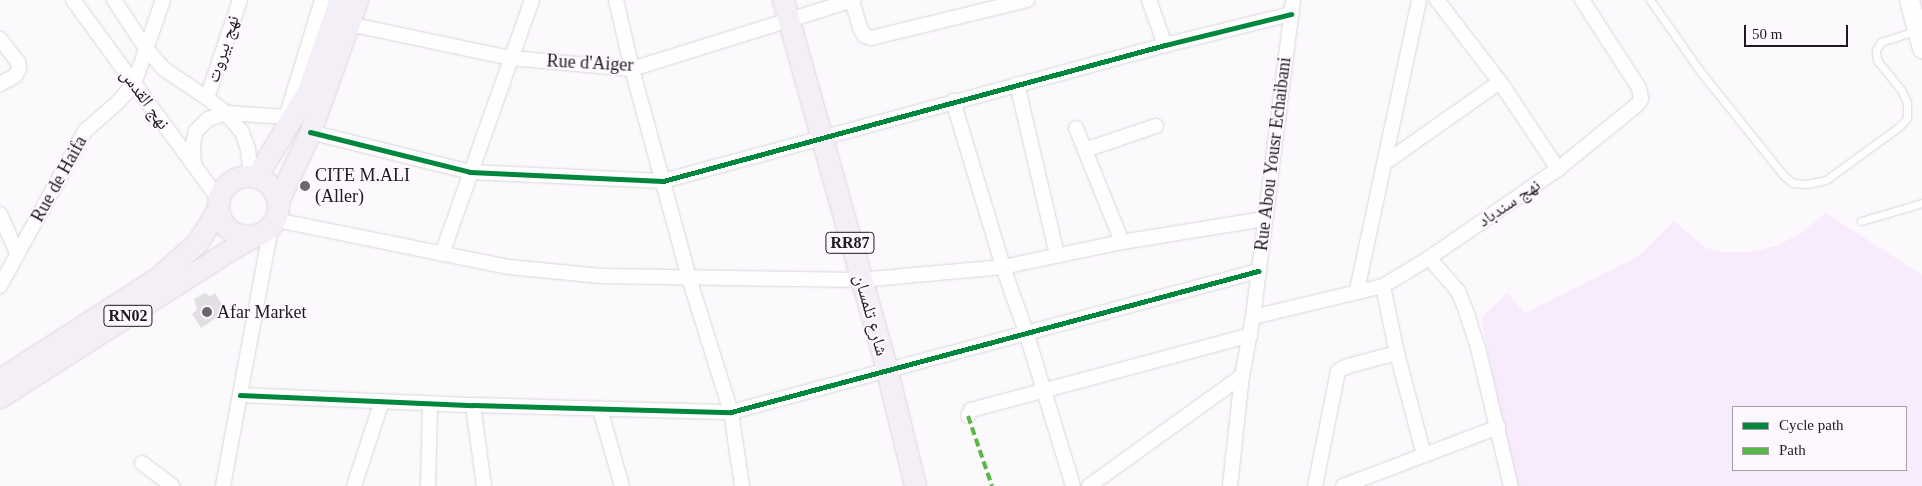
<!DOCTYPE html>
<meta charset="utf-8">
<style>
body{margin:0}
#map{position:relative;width:1922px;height:486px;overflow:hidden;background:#fcf9fd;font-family:"Times New Roman","Noto Naskh Arabic",serif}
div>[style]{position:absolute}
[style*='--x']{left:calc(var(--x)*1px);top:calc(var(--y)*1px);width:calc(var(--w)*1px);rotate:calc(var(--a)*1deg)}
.green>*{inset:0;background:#f9ebfe}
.building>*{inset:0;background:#e2dfe3}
.roads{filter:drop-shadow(0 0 1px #d9d6da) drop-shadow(0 0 1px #d9d6da)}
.lane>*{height:7px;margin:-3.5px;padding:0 3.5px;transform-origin:3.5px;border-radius:3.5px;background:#fffeff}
.street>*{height:14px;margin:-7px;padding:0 7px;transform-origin:7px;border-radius:7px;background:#fffeff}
.secondary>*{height:19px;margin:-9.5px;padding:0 9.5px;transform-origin:9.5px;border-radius:9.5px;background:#fffeff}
.primary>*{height:21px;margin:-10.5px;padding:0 10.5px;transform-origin:10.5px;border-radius:10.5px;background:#f4eff6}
.primary>.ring{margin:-10.5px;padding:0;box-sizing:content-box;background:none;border:21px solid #f4eff6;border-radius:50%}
.quiet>*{height:4px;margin-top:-2px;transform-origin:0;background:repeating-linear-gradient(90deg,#58b947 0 8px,transparent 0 12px)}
.cycleway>*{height:5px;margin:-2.5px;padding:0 2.5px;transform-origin:2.5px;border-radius:2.5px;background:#00873e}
.dots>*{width:14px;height:14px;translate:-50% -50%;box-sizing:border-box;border:2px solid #fdf8fe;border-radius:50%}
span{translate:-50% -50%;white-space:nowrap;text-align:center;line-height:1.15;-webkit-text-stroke:4px #fdf8fe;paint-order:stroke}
.shield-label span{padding:1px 4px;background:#fdf8fe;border:1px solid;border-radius:4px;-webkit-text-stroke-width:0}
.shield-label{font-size:16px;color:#1d191e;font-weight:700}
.street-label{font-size:18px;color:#1d191e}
.poi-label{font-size:18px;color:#1d191e}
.left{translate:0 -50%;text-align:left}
.legend{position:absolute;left:1732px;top:406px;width:175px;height:65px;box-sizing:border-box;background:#fdf8fe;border:1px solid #a39fa4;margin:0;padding:6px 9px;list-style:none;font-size:15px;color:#1d191e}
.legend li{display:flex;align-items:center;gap:10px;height:25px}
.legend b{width:25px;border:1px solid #a39fa4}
.scale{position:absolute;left:1744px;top:25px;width:104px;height:22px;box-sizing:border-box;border:2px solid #1d191e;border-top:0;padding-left:6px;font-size:15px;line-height:18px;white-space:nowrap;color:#1d191e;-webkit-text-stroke:4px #fdf8fe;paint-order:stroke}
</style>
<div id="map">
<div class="green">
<i style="clip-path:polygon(evenodd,1826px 213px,1922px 275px,1922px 486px,1516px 486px,1481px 318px,1507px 293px,1525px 313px,1639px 256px,1674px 221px,1706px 248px,1725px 252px,1750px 252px,1776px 246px,1799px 234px,1826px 213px,1733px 407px,1906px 407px,1906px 470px,1733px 470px,1733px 407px)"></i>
</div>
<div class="building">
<i style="clip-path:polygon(205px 293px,210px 297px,215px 293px,224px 308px,219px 316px,201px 328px,192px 314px,197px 310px,194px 299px)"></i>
</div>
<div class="roads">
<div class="lane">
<i style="--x:1650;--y:0;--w:87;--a:54.8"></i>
<i style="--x:1700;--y:71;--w:134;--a:51.3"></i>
<i style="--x:1784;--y:176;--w:11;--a:38"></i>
<i style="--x:1793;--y:183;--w:14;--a:4"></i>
<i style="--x:1807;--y:184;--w:19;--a:-12"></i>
<i style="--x:1826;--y:180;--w:92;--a:-36.1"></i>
<i style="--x:1900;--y:126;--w:11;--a:-49"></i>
<i style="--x:1907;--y:118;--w:15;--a:-90"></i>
<i style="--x:1907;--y:103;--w:13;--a:-113"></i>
<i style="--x:1902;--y:91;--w:40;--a:-129"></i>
<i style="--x:1877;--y:60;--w:10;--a:-96"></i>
<i style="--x:1876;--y:50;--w:9;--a:-58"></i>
<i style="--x:1881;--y:42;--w:38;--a:-18"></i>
<i style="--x:1861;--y:221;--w:64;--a:-16.4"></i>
</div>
<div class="street">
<i style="--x:73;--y:0;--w:245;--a:53.8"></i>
<i style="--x:114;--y:0;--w:60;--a:56.6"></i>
<i style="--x:147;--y:50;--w:25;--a:48"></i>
<i style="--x:164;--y:69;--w:52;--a:34"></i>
<i style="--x:207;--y:98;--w:24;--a:38"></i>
<i style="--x:226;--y:113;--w:25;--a:50"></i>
<i style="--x:242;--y:132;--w:18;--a:71"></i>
<i style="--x:248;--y:149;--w:27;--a:84"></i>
<i style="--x:616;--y:0;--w:71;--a:76.9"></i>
<i style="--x:632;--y:69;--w:217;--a:74.7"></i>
<i style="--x:689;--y:278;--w:140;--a:72.6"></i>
<i style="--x:731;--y:412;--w:75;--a:81.5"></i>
<i style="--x:1149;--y:0;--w:48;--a:70.4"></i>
<i style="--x:1437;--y:0;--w:103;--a:52.5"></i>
<i style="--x:1500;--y:82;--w:105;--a:56.3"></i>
<i style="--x:852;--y:1;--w:30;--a:73"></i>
<i style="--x:861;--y:30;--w:7;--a:56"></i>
<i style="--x:865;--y:36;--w:6;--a:18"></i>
<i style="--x:871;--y:38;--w:161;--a:-13.7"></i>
<i style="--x:349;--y:24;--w:166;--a:11.9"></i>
<i style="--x:511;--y:58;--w:121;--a:5.2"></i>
<i style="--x:632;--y:69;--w:232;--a:-17.3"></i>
<i style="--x:0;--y:39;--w:29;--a:52"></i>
<i style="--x:18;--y:62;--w:7;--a:82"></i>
<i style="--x:19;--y:69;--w:8;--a:120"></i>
<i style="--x:15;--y:76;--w:17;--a:152"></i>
<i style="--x:1017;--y:84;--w:176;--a:76.8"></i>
<i style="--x:207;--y:98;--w:103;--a:-71.4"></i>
<i style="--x:953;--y:101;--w:173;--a:73.2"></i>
<i style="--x:1003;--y:267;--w:69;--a:70.5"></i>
<i style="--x:1026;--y:332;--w:161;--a:73"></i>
<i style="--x:287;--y:114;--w:119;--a:-72.9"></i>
<i style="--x:1076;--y:128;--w:123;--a:68"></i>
<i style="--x:310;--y:132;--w:165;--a:14"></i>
<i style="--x:470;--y:172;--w:193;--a:2.7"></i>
<i style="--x:663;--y:181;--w:520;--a:-15.16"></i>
<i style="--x:1165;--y:45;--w:130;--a:-13.8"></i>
<i style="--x:1085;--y:150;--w:75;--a:-18.7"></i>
<i style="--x:1386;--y:162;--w:139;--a:-35.1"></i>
<i style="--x:194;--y:166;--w:22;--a:-93"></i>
<i style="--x:193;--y:144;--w:13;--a:-77"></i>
<i style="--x:196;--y:131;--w:17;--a:-45"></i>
<i style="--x:208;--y:119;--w:19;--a:-18"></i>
<i style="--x:226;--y:113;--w:60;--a:3.8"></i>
<i style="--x:0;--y:214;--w:43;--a:66.4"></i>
<i style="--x:276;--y:220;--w:238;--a:11.4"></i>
<i style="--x:509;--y:267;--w:93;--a:5.5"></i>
<i style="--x:602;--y:276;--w:258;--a:0.9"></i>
<i style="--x:860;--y:280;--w:144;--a:-5.2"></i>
<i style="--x:1003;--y:267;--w:122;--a:-11.9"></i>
<i style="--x:1122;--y:242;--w:144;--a:-9.2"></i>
<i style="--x:442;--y:254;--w:269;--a:-70.5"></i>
<i style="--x:1429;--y:258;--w:44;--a:48.7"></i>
<i style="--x:1458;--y:291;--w:22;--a:68"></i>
<i style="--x:1466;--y:311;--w:39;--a:72"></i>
<i style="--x:1478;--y:348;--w:142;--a:76.6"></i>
<i style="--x:0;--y:286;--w:177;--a:-61.3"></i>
<i style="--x:85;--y:131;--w:44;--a:-41.3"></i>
<i style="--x:118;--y:102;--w:24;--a:-48"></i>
<i style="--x:134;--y:84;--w:89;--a:-71"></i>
<i style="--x:1383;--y:286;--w:68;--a:78.2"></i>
<i style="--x:1397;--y:353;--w:106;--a:75.2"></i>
<i style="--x:1357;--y:290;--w:297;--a:-77.9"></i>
<i style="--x:1253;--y:317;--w:134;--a:-13.4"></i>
<i style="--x:1383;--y:286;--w:54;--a:-31.3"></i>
<i style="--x:1429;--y:258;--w:157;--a:-34.6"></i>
<i style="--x:1558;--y:169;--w:103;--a:-39.1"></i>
<i style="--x:1638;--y:104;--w:6;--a:-59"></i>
<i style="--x:1641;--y:99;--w:11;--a:-100"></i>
<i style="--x:1639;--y:88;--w:105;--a:-122.9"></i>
<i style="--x:240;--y:395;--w:233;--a:2.5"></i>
<i style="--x:473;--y:405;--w:258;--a:1.6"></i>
<i style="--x:731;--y:412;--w:546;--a:-14.98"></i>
<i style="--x:473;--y:405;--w:82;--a:82.3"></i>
<i style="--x:600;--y:409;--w:80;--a:74.1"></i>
<i style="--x:968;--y:416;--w:7;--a:-63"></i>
<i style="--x:971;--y:410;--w:289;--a:-15"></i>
<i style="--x:142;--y:463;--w:38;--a:37"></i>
<i style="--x:223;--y:486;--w:264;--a:-79.5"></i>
<i style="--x:354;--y:486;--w:89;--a:-71.8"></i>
<i style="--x:428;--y:486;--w:83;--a:-88.6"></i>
<i style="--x:1089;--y:486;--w:188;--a:-35.7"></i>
<i style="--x:1230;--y:486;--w:111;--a:-83.8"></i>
<i style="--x:1242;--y:376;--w:60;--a:-79.4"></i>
<i style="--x:1253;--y:317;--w:320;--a:-82.8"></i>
<i style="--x:1315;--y:486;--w:117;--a:-78.7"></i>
<i style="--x:1338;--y:371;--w:11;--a:-27"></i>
<i style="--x:1348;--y:366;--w:51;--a:-14.9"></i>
<i style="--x:1343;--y:486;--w:166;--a:-20.8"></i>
</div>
<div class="secondary">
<i style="--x:1909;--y:0;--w:50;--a:74.8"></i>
</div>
<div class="primary">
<i style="--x:783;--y:0;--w:385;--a:74.3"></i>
<i style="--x:887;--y:371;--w:118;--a:76.3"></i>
<i class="ring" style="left:218px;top:176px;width:39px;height:39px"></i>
<i style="--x:256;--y:177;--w:98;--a:-58.7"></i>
<i style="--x:307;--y:93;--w:99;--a:-70.5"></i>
<i style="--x:278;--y:201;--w:76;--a:-65.1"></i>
<i style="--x:310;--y:132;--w:140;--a:-70.4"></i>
<i style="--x:0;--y:379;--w:185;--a:-32.7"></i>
<i style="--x:156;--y:279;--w:55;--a:-41.3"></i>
<i style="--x:197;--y:243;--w:39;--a:-58"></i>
<i style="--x:0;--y:397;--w:277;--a:-32.6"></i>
<i style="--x:233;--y:248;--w:25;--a:-29"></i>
</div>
</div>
<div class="quiet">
<i style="--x:968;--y:416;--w:74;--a:71.1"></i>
</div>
<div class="cycleway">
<i style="--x:310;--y:132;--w:165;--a:14"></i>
<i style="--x:470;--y:172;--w:193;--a:2.7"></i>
<i style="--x:663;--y:181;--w:520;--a:-15.16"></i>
<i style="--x:1165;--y:45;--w:130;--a:-13.8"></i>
<i style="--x:240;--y:395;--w:233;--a:2.5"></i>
<i style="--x:473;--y:405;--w:258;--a:1.6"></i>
<i style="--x:731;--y:412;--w:546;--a:-14.98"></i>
</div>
<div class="dots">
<i style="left:305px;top:186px;background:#6b676c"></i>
<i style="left:207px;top:312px;background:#6b676c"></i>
</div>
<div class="shield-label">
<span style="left:850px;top:243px">RR87</span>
<span style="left:128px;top:316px">RN02</span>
</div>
<div class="street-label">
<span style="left:223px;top:49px;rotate:-72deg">نهج بيروت</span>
<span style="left:590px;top:63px;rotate:3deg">Rue d'Aiger</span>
<span style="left:145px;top:99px;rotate:54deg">نهج القدس</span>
<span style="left:1273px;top:154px;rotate:-83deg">Rue Abou Yousr Echaibani</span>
<span style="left:59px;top:179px;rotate:-61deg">Rue de Haifa</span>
<span style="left:1509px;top:203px;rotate:-34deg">نهج سندباد</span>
<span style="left:871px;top:315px;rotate:74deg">شارع تلمسان</span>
</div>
<div class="poi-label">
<span class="left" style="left:315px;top:186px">CITE M.ALI<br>(Aller)</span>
<span class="left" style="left:217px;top:312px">Afar Market</span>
</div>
<ul class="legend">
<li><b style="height:6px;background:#00873e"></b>Cycle path</li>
<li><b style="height:6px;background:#58b947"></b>Path</li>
</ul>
<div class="scale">50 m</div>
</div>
